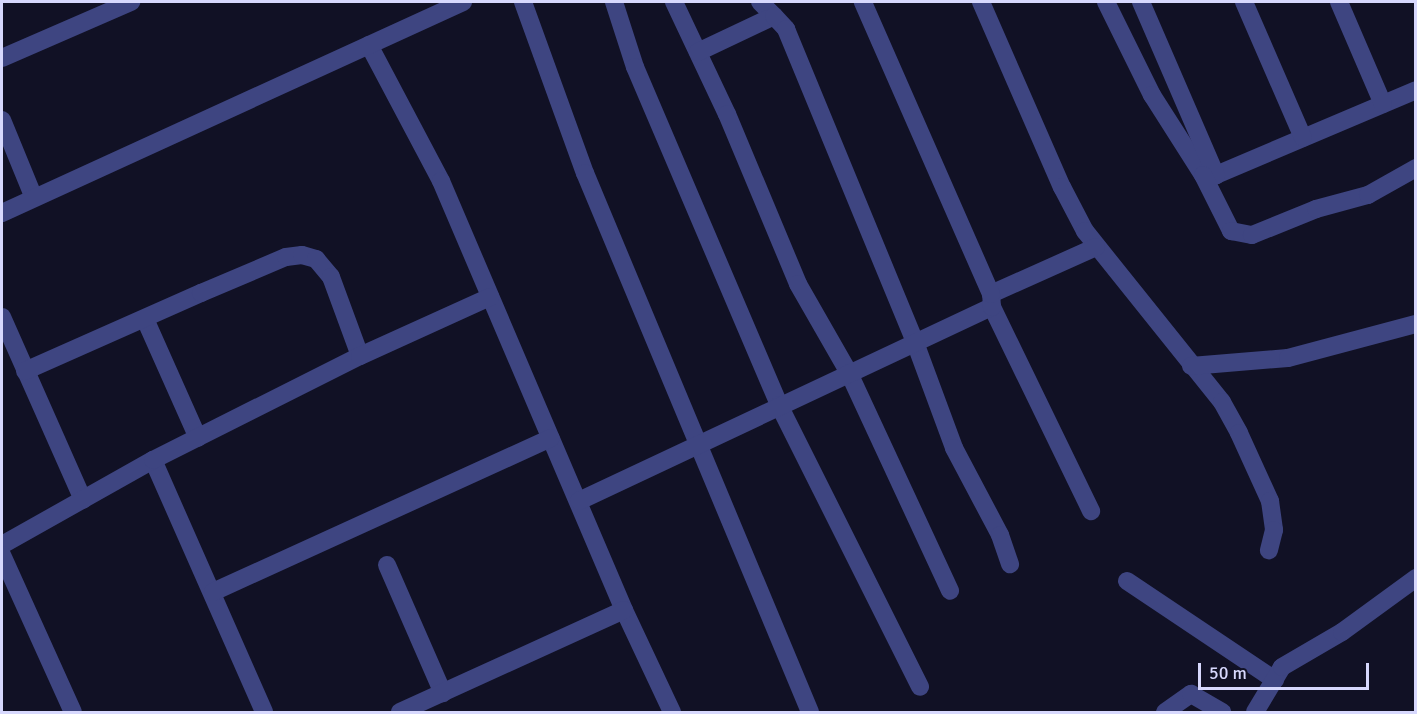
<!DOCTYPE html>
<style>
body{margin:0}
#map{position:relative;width:1417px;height:714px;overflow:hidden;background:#111125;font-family:Signika,sans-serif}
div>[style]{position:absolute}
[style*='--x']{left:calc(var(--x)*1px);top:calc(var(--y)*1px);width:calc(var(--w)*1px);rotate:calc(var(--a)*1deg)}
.minor>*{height:18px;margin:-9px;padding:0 9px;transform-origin:9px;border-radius:9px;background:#3e4581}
span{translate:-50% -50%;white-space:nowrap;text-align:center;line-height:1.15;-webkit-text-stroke:4.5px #111125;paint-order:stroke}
.frame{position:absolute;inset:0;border:3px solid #d7d8fd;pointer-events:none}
.scale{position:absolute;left:1198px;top:663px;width:171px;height:27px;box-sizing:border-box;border:3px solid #d7d8fd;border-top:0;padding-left:8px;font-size:18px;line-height:21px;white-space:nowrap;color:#d7d8fd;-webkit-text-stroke:4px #111125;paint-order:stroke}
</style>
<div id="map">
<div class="minor">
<i style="--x:523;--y:2;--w:182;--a:70.1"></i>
<i style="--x:585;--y:173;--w:584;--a:67.34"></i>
<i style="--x:614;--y:2;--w:68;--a:72.1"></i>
<i style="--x:635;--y:67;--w:367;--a:66.9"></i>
<i style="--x:779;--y:405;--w:315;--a:63.4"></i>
<i style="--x:674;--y:2;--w:124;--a:64.7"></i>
<i style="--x:727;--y:114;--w:184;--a:67.3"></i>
<i style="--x:798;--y:284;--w:103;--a:60.2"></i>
<i style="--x:849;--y:373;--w:240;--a:65.1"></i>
<i style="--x:760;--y:2;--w:20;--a:45"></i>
<i style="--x:981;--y:2;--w:202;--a:66.4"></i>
<i style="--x:1062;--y:187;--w:50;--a:62.4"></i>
<i style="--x:1085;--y:231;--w:219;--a:51.3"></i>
<i style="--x:1222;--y:402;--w:35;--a:61"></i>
<i style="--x:1239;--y:433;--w:75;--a:65.5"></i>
<i style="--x:1270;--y:501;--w:29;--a:82"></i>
<i style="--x:1274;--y:530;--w:21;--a:104"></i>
<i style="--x:1106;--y:2;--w:104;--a:63.7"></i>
<i style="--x:1152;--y:95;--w:95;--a:57.5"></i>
<i style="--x:1203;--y:175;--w:13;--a:0"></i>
<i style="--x:1216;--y:175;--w:217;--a:-23"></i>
<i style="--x:1141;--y:2;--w:189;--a:66.6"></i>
<i style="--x:1244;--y:2;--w:148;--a:66.5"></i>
<i style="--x:1339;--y:2;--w:111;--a:66.7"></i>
<i style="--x:369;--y:45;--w:154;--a:62.1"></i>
<i style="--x:441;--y:181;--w:466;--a:66.9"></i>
<i style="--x:624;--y:610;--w:113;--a:64.8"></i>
<i style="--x:698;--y:52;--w:84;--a:-25.3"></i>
<i style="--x:774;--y:16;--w:18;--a:47"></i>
<i style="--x:786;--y:29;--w:342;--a:67.6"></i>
<i style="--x:916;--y:345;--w:110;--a:69.7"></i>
<i style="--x:954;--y:448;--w:98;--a:62.1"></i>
<i style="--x:1000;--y:535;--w:31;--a:71"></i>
<i style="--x:2;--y:58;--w:141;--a:-23.5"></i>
<i style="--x:2;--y:120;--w:84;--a:67.7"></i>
<i style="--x:1203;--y:175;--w:63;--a:63.4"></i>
<i style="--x:1231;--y:231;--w:21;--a:11"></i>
<i style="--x:1252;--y:235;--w:69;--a:-22.1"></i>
<i style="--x:1316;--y:209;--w:54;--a:-15.1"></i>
<i style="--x:1368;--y:195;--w:55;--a:-29.4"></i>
<i style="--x:2;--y:213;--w:507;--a:-24.59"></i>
<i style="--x:991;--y:294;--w:115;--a:-24.1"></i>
<i style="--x:992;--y:307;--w:227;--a:64.1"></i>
<i style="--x:2;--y:317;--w:200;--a:66.1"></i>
<i style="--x:145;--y:319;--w:130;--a:66"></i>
<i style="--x:1191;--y:366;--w:97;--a:-4.7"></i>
<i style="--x:1288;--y:358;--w:132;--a:-14.9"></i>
<i style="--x:25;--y:371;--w:193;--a:-23.9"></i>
<i style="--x:201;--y:293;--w:92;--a:-23"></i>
<i style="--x:286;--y:257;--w:16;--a:-7"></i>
<i style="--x:302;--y:255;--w:15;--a:16"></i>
<i style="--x:316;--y:259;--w:23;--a:50"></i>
<i style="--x:331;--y:277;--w:84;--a:69.8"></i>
<i style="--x:153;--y:460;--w:275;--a:66.2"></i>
<i style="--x:579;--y:501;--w:456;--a:-25.2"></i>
<i style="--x:992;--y:307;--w:13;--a:-94"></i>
<i style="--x:991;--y:294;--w:319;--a:-113.7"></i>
<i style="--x:2;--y:545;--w:173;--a:-29.4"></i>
<i style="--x:153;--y:460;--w:232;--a:-26.7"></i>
<i style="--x:360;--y:356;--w:143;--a:-24.4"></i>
<i style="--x:2;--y:555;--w:172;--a:65.7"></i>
<i style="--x:387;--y:565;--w:140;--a:66.4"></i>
<i style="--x:1127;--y:581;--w:178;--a:33.8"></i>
<i style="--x:213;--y:592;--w:371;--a:-24.5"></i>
<i style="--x:400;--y:712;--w:246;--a:-24.5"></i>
<i style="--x:1165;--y:712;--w:32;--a:-35"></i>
<i style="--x:1191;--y:694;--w:36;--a:30"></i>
<i style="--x:1255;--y:712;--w:52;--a:-59"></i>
<i style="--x:1282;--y:667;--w:69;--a:-30.3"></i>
<i style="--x:1342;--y:632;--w:92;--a:-36.1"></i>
</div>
<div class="frame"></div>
<div class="scale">50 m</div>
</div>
